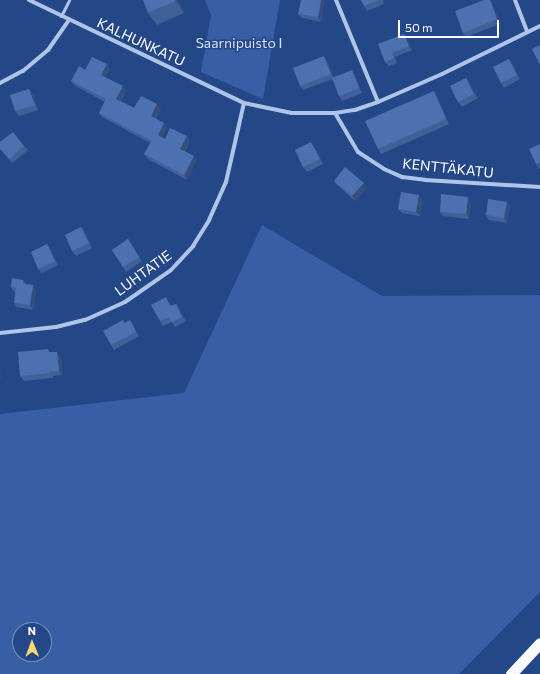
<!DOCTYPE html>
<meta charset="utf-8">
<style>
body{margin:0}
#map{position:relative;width:540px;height:674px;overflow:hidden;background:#244788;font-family:Commissioner,sans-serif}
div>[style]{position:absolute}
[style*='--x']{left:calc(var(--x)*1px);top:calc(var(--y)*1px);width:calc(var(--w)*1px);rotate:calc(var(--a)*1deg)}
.green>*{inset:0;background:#385fa5}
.service>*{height:3px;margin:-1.5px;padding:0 1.5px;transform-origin:1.5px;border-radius:1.5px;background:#afc4e9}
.minor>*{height:4px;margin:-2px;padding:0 2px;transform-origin:2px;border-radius:2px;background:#afc4e9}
.trunk>*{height:11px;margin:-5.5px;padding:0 5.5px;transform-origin:5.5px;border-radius:5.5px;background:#f9fafe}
.wall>*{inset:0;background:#416097}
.shaded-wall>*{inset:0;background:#354e7b}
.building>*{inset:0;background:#4c70b0}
span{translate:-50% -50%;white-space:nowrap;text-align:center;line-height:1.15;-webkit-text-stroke:3px #244788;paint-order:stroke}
.street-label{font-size:14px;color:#fff}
.park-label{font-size:14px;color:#d4e1f7}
.north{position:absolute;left:12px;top:622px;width:40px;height:40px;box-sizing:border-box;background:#244788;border:1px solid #7c91b8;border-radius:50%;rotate:359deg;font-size:11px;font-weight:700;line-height:16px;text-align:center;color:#fff}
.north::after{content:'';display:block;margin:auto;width:14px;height:18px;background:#f4da73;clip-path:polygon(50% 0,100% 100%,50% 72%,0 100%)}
.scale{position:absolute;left:398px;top:20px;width:101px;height:18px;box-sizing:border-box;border:2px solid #fff;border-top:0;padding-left:5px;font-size:12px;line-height:14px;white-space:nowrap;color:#fff;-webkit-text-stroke:3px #244788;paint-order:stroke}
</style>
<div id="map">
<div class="green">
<i style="clip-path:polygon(205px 0,280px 0,263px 99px,201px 72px,211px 15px)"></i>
<i style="clip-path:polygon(evenodd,262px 225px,382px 296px,540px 295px,540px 592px,459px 674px,0 674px,0 414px,184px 393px,262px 225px,20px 630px,44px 630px,44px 654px,20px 654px,20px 630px)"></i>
</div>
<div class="service">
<i style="--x:61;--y:16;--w:18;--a:-63"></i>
</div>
<div class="minor">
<i style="--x:29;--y:0;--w:238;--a:25.6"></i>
<i style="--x:244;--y:103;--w:49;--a:11.8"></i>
<i style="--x:292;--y:113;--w:43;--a:0"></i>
<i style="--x:335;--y:113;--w:20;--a:-9"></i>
<i style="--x:355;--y:110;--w:24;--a:-19"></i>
<i style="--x:378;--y:102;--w:70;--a:-23.6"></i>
<i style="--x:442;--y:74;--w:109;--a:-26.1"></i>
<i style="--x:336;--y:0;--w:110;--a:67.6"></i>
<i style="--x:515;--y:0;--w:33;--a:69"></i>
<i style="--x:0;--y:83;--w:26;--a:-28"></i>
<i style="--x:23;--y:71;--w:33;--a:-40"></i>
<i style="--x:48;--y:50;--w:37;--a:-55"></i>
<i style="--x:335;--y:113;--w:45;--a:59.5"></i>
<i style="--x:358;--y:152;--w:31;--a:33"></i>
<i style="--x:384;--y:169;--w:20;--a:24"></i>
<i style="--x:402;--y:177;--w:23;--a:7"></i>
<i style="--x:425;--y:180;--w:115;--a:3.5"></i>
<i style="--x:0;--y:333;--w:56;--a:-6.1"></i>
<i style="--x:56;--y:327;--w:30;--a:-14"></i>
<i style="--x:85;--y:320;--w:44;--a:-24.2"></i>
<i style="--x:125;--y:302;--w:56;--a:-34.8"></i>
<i style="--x:171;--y:270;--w:33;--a:-47"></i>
<i style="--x:193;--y:246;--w:31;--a:-58"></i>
<i style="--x:209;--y:220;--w:42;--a:-65.9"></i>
<i style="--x:226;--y:182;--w:81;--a:-77.2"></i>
</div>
<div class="trunk">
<i style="--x:511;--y:674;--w:42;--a:-46.9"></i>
</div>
<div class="wall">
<i style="clip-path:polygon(178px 0,184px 13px,157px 25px,148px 13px)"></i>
<i style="clip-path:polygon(361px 0,383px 0,384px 4px,367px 11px,364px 6px)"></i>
<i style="clip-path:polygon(484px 0,490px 0,492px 3px,500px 24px,466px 37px,463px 33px)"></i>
<i style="clip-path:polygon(324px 3px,321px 22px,302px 18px,298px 14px)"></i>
<i style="clip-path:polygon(404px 34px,407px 38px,412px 50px,395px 57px,397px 63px,389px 66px,385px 62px)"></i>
<i style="clip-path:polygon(327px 61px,334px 77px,355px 75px,362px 93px,342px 101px,339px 96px,333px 79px,303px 90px,300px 86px)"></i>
<i style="clip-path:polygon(512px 64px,520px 79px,504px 88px,501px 83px)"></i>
<i style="clip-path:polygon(110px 69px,105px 77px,126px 91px,121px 101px,134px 108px,161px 109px,156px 119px,167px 128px,162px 138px,165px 139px,190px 141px,185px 151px,197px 160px,187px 180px,148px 159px,144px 154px,150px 143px,102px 117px,99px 113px,105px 102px,74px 85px,71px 81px,85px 70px)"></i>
<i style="clip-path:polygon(466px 78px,478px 98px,462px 107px,458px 102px)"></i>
<i style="clip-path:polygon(33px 94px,38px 110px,19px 116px,15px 111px)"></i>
<i style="clip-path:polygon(437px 96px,449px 124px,381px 154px,378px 149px)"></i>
<i style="clip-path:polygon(0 142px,24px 146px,28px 150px,12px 163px,0 149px)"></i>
<i style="clip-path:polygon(540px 144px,540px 168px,539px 169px,536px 164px)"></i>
<i style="clip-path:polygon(314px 147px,323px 164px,307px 172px,303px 167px)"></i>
<i style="clip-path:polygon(334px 181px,367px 188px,355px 201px,337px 185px)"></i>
<i style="clip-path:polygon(422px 200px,420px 216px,402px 213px,398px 209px)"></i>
<i style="clip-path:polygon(471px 202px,469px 219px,443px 216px,440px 212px)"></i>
<i style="clip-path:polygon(507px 202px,510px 207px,507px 223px,489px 220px,486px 215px)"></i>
<i style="clip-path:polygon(81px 227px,85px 232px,92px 248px,76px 256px,72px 251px)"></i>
<i style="clip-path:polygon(128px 239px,142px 261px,126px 272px,112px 250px)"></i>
<i style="clip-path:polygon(47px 244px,51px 249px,58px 265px,42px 273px,38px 269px)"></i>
<i style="clip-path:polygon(23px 280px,26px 284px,33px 285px,36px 290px,33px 310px,17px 307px,14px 303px,15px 292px,14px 292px,11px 287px)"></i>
<i style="clip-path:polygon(169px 302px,171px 306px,176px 304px,179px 308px,186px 321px,175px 327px,172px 322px,163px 326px,160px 321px)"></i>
<i style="clip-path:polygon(123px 320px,125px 323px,130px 320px,133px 325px,139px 336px,114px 350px,111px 345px)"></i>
<i style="clip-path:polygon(51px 352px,61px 357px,62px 375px,53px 376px,53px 378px,24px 381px,20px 376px)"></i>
</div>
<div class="shaded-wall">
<i style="clip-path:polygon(175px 0,178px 0,184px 13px,176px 1px)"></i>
<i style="clip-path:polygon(321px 0,322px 0,324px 3px,321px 22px,318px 17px)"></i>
<i style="clip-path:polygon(490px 0,492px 3px,500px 24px,497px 19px)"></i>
<i style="clip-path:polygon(404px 34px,407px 38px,412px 50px,409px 46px)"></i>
<i style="clip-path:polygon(324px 56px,327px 61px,334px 78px,331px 74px)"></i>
<i style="clip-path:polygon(509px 59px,512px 64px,520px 79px,517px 75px)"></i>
<i style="clip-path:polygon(107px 64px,110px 69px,104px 80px,101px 75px)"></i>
<i style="clip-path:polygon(352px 70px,355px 75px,362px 93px,359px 88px)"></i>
<i style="clip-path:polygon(466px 78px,478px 98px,474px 94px)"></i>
<i style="clip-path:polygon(123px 86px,126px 91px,119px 103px,116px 99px)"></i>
<i style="clip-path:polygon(29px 89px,33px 94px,38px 110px,35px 105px)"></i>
<i style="clip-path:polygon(434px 91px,437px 96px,449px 124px,446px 119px)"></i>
<i style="clip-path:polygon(157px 104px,161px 109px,154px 121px,151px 116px)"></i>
<i style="clip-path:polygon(164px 123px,167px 128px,161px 140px,158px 135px)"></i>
<i style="clip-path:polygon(187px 136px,190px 141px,183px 153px,180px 149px)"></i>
<i style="clip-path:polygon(194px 156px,197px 160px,187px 180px,184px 175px)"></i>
<i style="clip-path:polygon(364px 183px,367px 188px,355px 201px,352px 196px)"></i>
<i style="clip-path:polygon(419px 195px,422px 200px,420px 216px,416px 212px)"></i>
<i style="clip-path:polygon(468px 197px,471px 202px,469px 219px,466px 214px)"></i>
<i style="clip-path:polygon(507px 202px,510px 207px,507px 223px,504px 218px)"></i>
<i style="clip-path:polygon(81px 227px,85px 232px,92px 248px,89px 243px)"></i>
<i style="clip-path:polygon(47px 244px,51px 249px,58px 265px,55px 261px)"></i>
<i style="clip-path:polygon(33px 285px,36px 290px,33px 310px,30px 305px)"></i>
<i style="clip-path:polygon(176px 304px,179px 308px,186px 321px,182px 317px)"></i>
<i style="clip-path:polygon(130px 320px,133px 325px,139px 336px,136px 332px)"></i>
<i style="clip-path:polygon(57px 352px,61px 357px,62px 375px,59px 371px)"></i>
<i style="clip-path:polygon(0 365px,1px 381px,0 380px)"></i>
</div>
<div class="building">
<i style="clip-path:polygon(143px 0,175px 0,176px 1px,148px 13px)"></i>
<i style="clip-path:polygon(301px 0,321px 0,318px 17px,298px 14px)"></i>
<i style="clip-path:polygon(361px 0,379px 0,364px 6px)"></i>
<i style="clip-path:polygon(484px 0,490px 0,497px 19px,463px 33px,455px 11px)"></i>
<i style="clip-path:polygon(404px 34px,409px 46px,392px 53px,394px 58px,385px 62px,378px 44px)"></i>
<i style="clip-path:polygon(540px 45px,540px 65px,532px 49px)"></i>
<i style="clip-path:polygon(324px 56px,331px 74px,300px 86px,293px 68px)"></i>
<i style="clip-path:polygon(92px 57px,107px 64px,101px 75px,123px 86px,116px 99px,134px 108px,141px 96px,157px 104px,151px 116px,164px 123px,158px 135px,165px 139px,170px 128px,187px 136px,180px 149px,194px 156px,184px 175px,144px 154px,152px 141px,99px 113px,106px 99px,71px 81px,79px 66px,85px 70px)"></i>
<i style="clip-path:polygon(509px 59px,517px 75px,501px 83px,493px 67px)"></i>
<i style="clip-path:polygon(352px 70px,359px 88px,339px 96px,332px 78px)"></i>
<i style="clip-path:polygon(466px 78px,474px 94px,458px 102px,450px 86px)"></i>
<i style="clip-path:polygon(29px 89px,35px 105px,15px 111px,10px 95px)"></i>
<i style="clip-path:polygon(434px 91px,446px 119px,378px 149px,365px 121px)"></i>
<i style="clip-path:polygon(13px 132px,24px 146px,9px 159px,0 148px,0 142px)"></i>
<i style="clip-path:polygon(311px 142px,320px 159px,303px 167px,295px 150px)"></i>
<i style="clip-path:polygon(540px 144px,540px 162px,536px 164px,529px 149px)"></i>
<i style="clip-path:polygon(345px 167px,364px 183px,352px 196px,334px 181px)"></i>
<i style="clip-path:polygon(401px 192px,419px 195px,416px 212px,398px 209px)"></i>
<i style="clip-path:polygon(441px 194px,468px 197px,466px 214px,440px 212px)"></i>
<i style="clip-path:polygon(488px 199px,507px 202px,504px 218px,486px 215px)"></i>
<i style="clip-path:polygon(81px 227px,89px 243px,72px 251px,65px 235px)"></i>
<i style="clip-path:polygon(128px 239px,139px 257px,123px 267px,112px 250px)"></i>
<i style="clip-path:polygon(47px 244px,55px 261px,38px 269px,31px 252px)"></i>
<i style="clip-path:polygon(12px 278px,23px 280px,23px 284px,33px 285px,30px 305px,14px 303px,16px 288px,11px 287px)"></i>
<i style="clip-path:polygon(166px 297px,170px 306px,176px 304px,182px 317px,172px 322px,169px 317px,160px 321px,151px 305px)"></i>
<i style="clip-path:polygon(123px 320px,124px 323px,130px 320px,136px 332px,111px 345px,103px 331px)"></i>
<i style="clip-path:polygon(48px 349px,49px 352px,57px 352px,59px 371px,50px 371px,50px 373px,20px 376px,18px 352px)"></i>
</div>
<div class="street-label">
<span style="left:141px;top:42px;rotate:25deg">KALHUNKATU</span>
<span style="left:448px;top:168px;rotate:6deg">KENTTÄKATU</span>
<span style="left:143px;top:273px;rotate:-36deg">LUHTATIE</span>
</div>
<div class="park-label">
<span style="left:239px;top:43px">Saarnipuisto I</span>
</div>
<div class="north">N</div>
<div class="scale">50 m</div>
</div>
